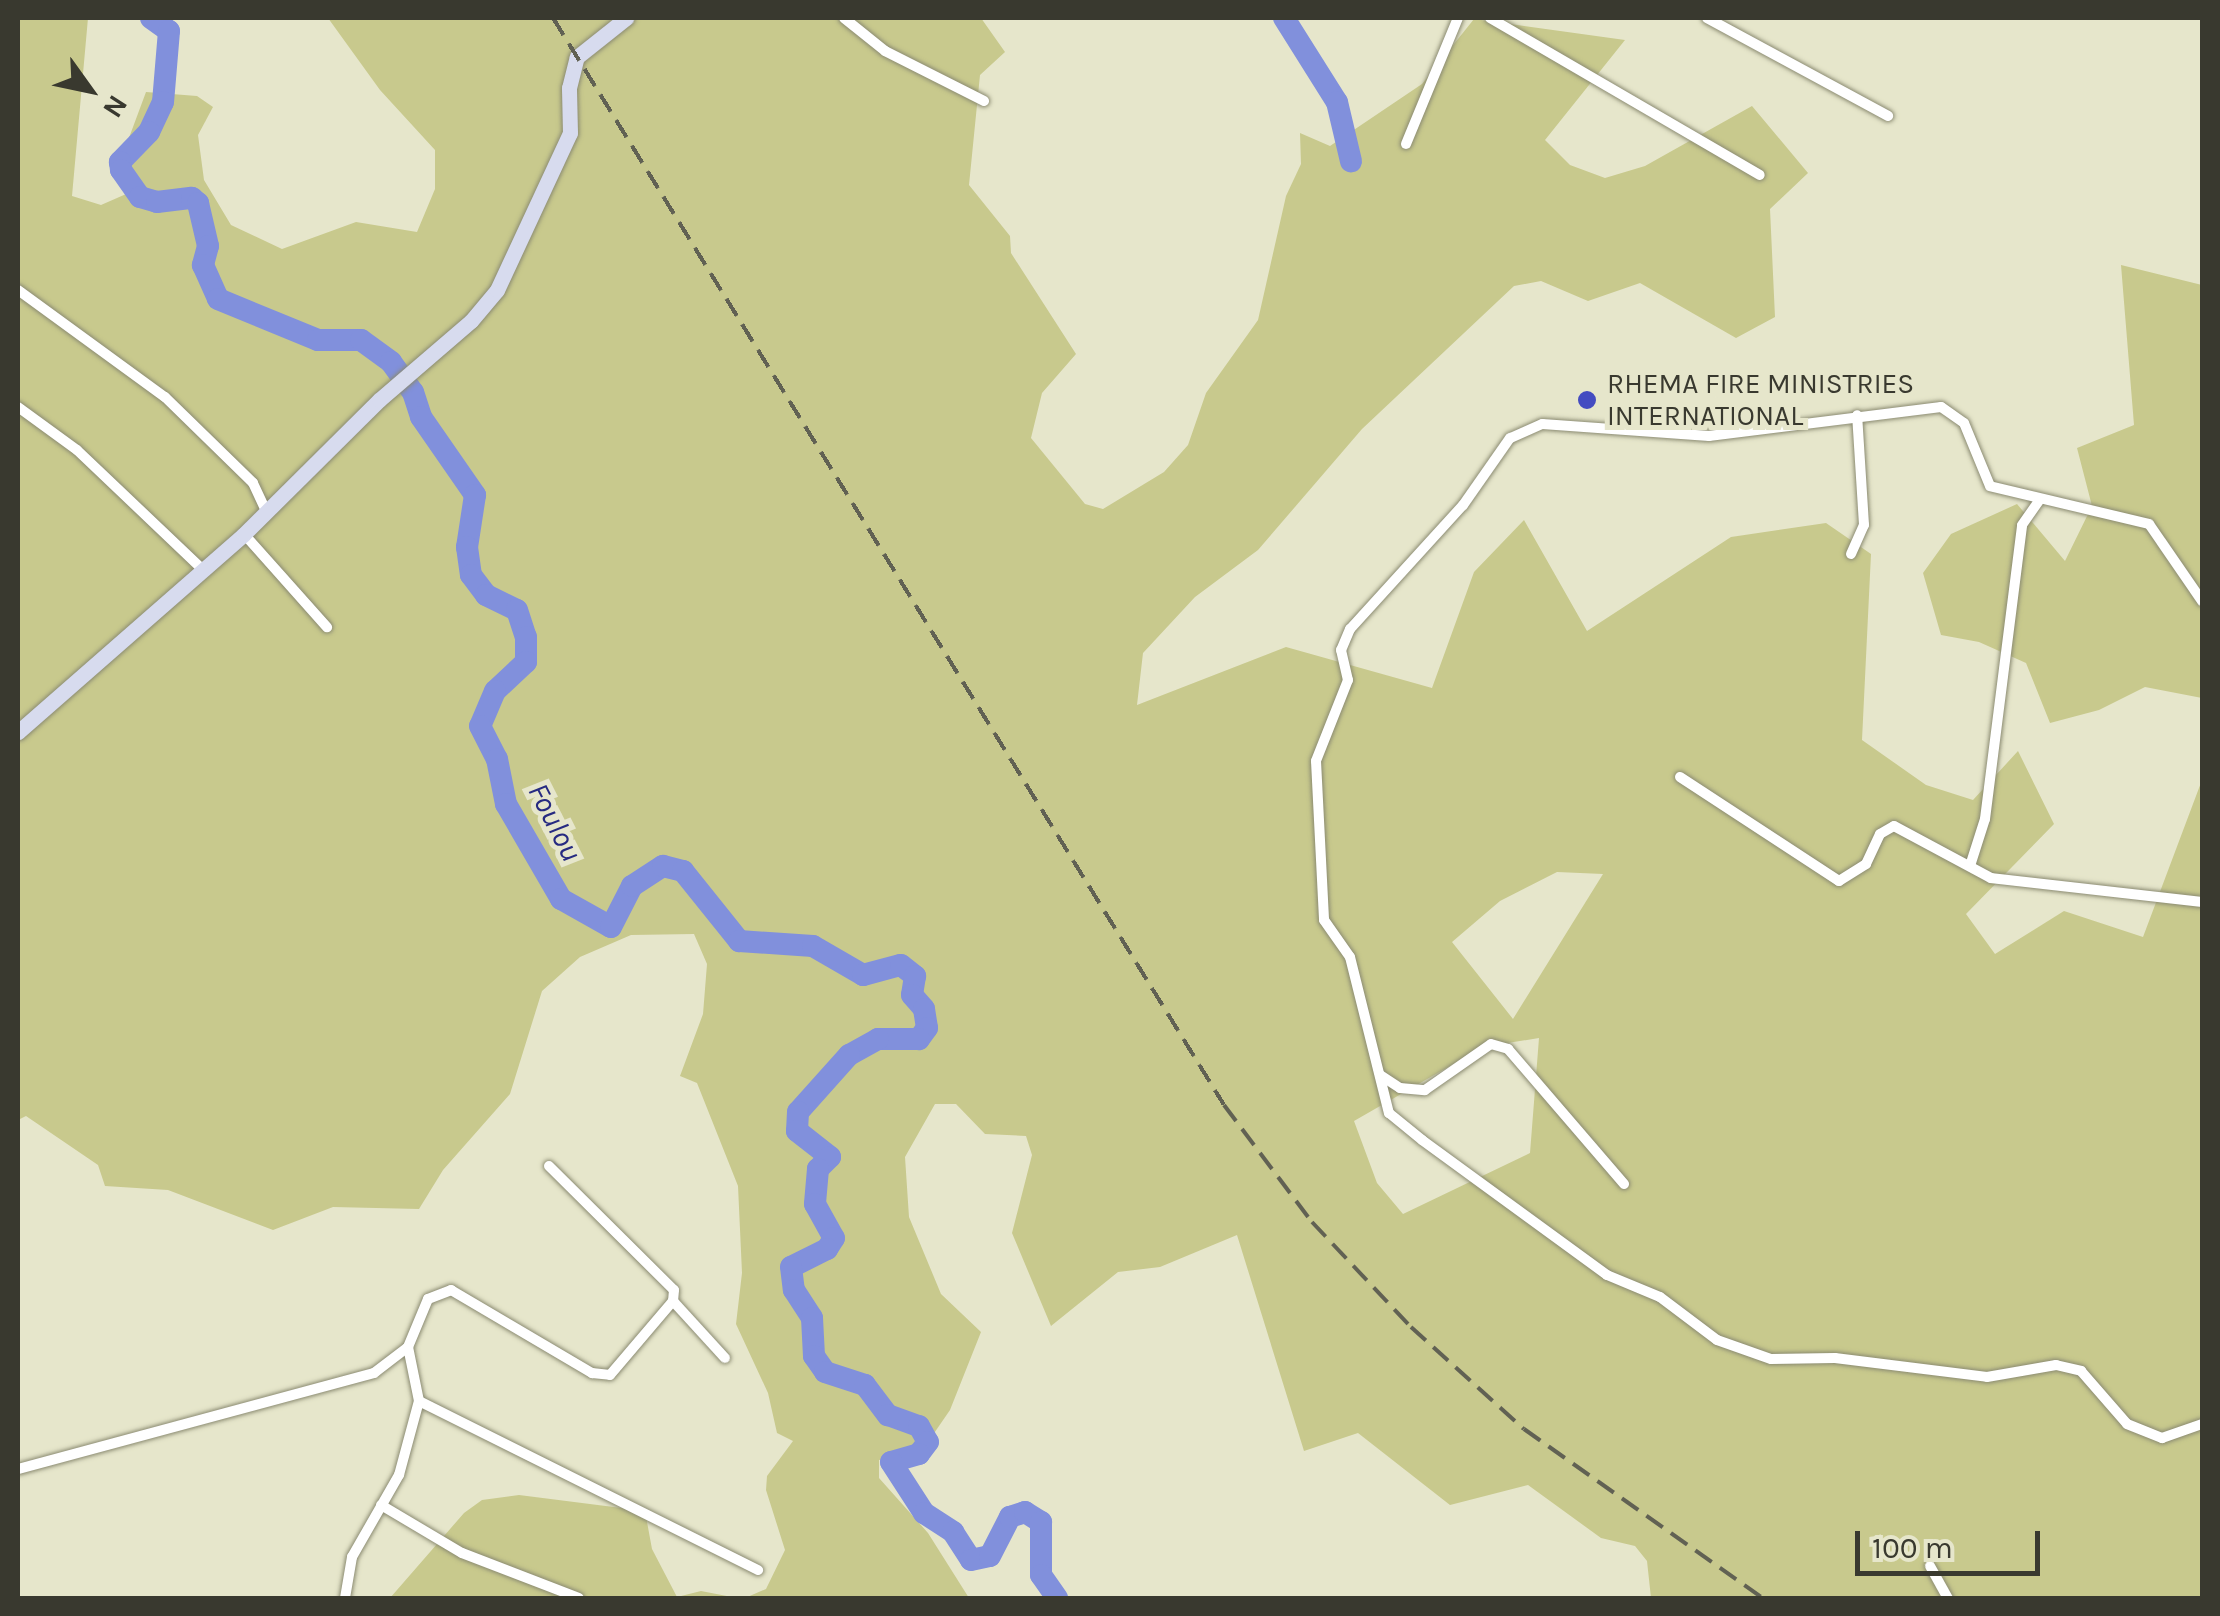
<!DOCTYPE html>
<style>
body{margin:0}
#map{position:relative;width:2220px;height:1616px;overflow:hidden;background:#e6e6cb;font-family:Karla,sans-serif}
div>[style]{position:absolute}
[style*='--x']{left:calc(var(--x)*1px);top:calc(var(--y)*1px);width:calc(var(--w)*1px);rotate:calc(var(--a)*1deg)}
.green>*{inset:0;background:#c8c98d}
.river>*{height:22px;margin:-11px;padding:0 11px;transform-origin:11px;border-radius:11px;background:#8190dc}
.roads{filter:drop-shadow(0 0 2px #8b8b72) drop-shadow(0 0 2px #8b8b72)}
.street>*{height:10px;margin:-5px;padding:0 5px;transform-origin:5px;border-radius:5px;background:#fff}
.secondary>*{height:15px;margin:-7.5px;padding:0 7.5px;transform-origin:7.5px;border-radius:7.5px;background:#d7dbee}
.rail>*{height:4px;margin-top:-2px;transform-origin:0;background:repeating-linear-gradient(90deg,#616153 0 20px,transparent 0 30px)}
.dots>*{width:28px;height:28px;translate:-50% -50%;box-sizing:border-box;border:5px solid #e6e6cb;border-radius:50%}
span{translate:-50% -50%;white-space:nowrap;text-align:center;line-height:1.15;-webkit-text-stroke:10px #e6e6cb;paint-order:stroke}
.poi-label{font-size:28px;color:#39392f}
.left{translate:0 -50%;text-align:left}
.water-label{font-size:30px;color:#262a81;font-style:italic}
.frame{position:absolute;inset:0;border:20px solid #39392f;pointer-events:none}
.north{position:absolute;left:40px;top:40px;width:100px;height:100px;-webkit-text-stroke:8px #e6e6cb;paint-order:stroke;rotate:123deg;font-size:28px;font-weight:700;line-height:40px;text-align:center;color:#39392f}
.north::after{content:'';display:block;margin:auto;width:35px;height:45px;background:#39392f;clip-path:polygon(50% 0,100% 100%,50% 72%,0 100%)}
.scale{position:absolute;left:1855px;top:1531px;width:185px;height:45px;box-sizing:border-box;border:5px solid #39392f;border-top:0;padding-left:12px;font-size:30px;line-height:35px;white-space:nowrap;color:#39392f;-webkit-text-stroke:8px #e6e6cb;paint-order:stroke}
</style>
<div id="map">
<div class="green">
<i style="clip-path:polygon(evenodd,18px 18px,88px 18px,72px 196px,101px 205px,133px 191px,120px 162px,146px 92px,197px 96px,213px 107px,198px 135px,204px 180px,231px 225px,282px 249px,356px 222px,417px 232px,435px 189px,435px 150px,380px 90px,328px 18px,981px 18px,1005px 52px,980px 75px,969px 185px,1010px 236px,1011px 253px,1076px 354px,1042px 393px,1031px 438px,1085px 504px,1103px 509px,1164px 472px,1188px 445px,1206px 393px,1258px 320px,1286px 196px,1301px 164px,1300px 133px,1330px 146px,1422px 84px,1474px 19px,1625px 40px,1545px 140px,1570px 165px,1605px 178px,1645px 166px,1752px 106px,1808px 173px,1770px 209px,1775px 317px,1736px 338px,1640px 283px,1588px 301px,1541px 281px,1514px 286px,1362px 429px,1258px 550px,1195px 597px,1143px 653px,1137px 705px,1286px 647px,1432px 688px,1474px 572px,1524px 520px,1587px 631px,1731px 537px,1826px 523px,1871px 554px,1862px 740px,1926px 785px,1973px 800px,2018px 751px,2054px 824px,1966px 914px,1995px 954px,2064px 911px,2143px 937px,2202px 780px,2202px 1598px,1651px 1598px,1647px 1561px,1635px 1546px,1601px 1538px,1528px 1485px,1450px 1505px,1358px 1433px,1304px 1451px,1237px 1235px,1160px 1267px,1118px 1272px,1051px 1326px,1012px 1233px,1032px 1155px,1026px 1136px,985px 1134px,956px 1104px,935px 1104px,905px 1157px,909px 1217px,941px 1294px,981px 1332px,950px 1410px,928px 1442px,919px 1454px,879px 1460px,879px 1478px,928px 1533px,969px 1598px,745px 1598px,766px 1589px,785px 1550px,766px 1490px,767px 1476px,793px 1441px,777px 1433px,768px 1393px,736px 1324px,742px 1273px,738px 1186px,697px 1083px,680px 1076px,703px 1014px,707px 964px,694px 934px,631px 935px,580px 957px,542px 991px,510px 1094px,443px 1170px,419px 1209px,333px 1207px,273px 1230px,168px 1190px,105px 1186px,98px 1165px,26px 1116px,18px 1120px,18px 18px,1557px 872px,1603px 874px,1513px 1019px,1452px 942px,1500px 901px,1557px 872px,18px 18px,1539px 1038px,1530px 1153px,1403px 1214px,1377px 1183px,1354px 1121px,1483px 1047px,1539px 1038px)"></i>
<i style="clip-path:polygon(2121px 265px,2202px 285px,2202px 698px,2145px 687px,2099px 710px,2050px 723px,2026px 663px,1979px 642px,1941px 635px,1923px 573px,1951px 534px,2017px 504px,2065px 561px,2092px 506px,2077px 448px,2134px 425px)"></i>
<i style="clip-path:polygon(519px 1495px,645px 1511px,652px 1549px,677px 1597px,701px 1591px,737px 1598px,390px 1598px,464px 1513px,482px 1500px)"></i>
</div>
<div class="river">
<i style="--x:151;--y:18;--w:22;--a:36"></i>
<i style="--x:169;--y:31;--w:71;--a:94.8"></i>
<i style="--x:163;--y:102;--w:33;--a:115"></i>
<i style="--x:149;--y:132;--w:42;--a:134"></i>
<i style="--x:120;--y:162;--w:8;--a:83"></i>
<i style="--x:121;--y:170;--w:33;--a:55"></i>
<i style="--x:140;--y:197;--w:18;--a:16"></i>
<i style="--x:157;--y:202;--w:35;--a:-7"></i>
<i style="--x:192;--y:198;--w:8;--a:40"></i>
<i style="--x:198;--y:203;--w:44;--a:76.9"></i>
<i style="--x:208;--y:246;--w:20;--a:105"></i>
<i style="--x:203;--y:265;--w:37;--a:66"></i>
<i style="--x:218;--y:299;--w:108;--a:22.3"></i>
<i style="--x:318;--y:340;--w:43;--a:0"></i>
<i style="--x:361;--y:340;--w:37;--a:36"></i>
<i style="--x:391;--y:362;--w:37;--a:54"></i>
<i style="--x:413;--y:392;--w:26;--a:72"></i>
<i style="--x:421;--y:417;--w:95;--a:55.3"></i>
<i style="--x:475;--y:495;--w:53;--a:98.7"></i>
<i style="--x:467;--y:547;--w:28;--a:82"></i>
<i style="--x:471;--y:575;--w:25;--a:53"></i>
<i style="--x:486;--y:595;--w:34;--a:26"></i>
<i style="--x:517;--y:610;--w:28;--a:72"></i>
<i style="--x:526;--y:637;--w:25;--a:90"></i>
<i style="--x:526;--y:662;--w:42;--a:136.9"></i>
<i style="--x:495;--y:691;--w:38;--a:113"></i>
<i style="--x:480;--y:726;--w:37;--a:63"></i>
<i style="--x:497;--y:759;--w:46;--a:78.7"></i>
<i style="--x:506;--y:804;--w:110;--a:59.9"></i>
<i style="--x:561;--y:899;--w:57;--a:29.2"></i>
<i style="--x:611;--y:927;--w:46;--a:-62.9"></i>
<i style="--x:632;--y:886;--w:37;--a:-33"></i>
<i style="--x:663;--y:866;--w:21;--a:14"></i>
<i style="--x:683;--y:871;--w:90;--a:51.3"></i>
<i style="--x:739;--y:941;--w:74;--a:3.9"></i>
<i style="--x:813;--y:946;--w:58;--a:30.1"></i>
<i style="--x:863;--y:975;--w:39;--a:-15"></i>
<i style="--x:901;--y:965;--w:18;--a:38"></i>
<i style="--x:915;--y:976;--w:19;--a:99"></i>
<i style="--x:912;--y:995;--w:18;--a:49"></i>
<i style="--x:924;--y:1009;--w:19;--a:81"></i>
<i style="--x:927;--y:1028;--w:14;--a:126"></i>
<i style="--x:919;--y:1039;--w:41;--a:180"></i>
<i style="--x:878;--y:1039;--w:33;--a:151"></i>
<i style="--x:849;--y:1055;--w:76;--a:131.8"></i>
<i style="--x:798;--y:1112;--w:19;--a:93"></i>
<i style="--x:797;--y:1131;--w:42;--a:38.2"></i>
<i style="--x:830;--y:1157;--w:17;--a:135"></i>
<i style="--x:818;--y:1169;--w:35;--a:95"></i>
<i style="--x:815;--y:1204;--w:39;--a:61"></i>
<i style="--x:834;--y:1238;--w:13;--a:122"></i>
<i style="--x:827;--y:1249;--w:40;--a:153.4"></i>
<i style="--x:791;--y:1267;--w:23;--a:83"></i>
<i style="--x:794;--y:1290;--w:33;--a:57"></i>
<i style="--x:812;--y:1318;--w:38;--a:87"></i>
<i style="--x:814;--y:1356;--w:19;--a:55"></i>
<i style="--x:825;--y:1372;--w:42;--a:18"></i>
<i style="--x:865;--y:1385;--w:38;--a:53"></i>
<i style="--x:888;--y:1415;--w:33;--a:20"></i>
<i style="--x:919;--y:1426;--w:18;--a:61"></i>
<i style="--x:928;--y:1442;--w:15;--a:127"></i>
<i style="--x:919;--y:1454;--w:29;--a:164"></i>
<i style="--x:891;--y:1462;--w:61;--a:57.1"></i>
<i style="--x:924;--y:1513;--w:35;--a:33"></i>
<i style="--x:953;--y:1532;--w:33;--a:57"></i>
<i style="--x:971;--y:1560;--w:19;--a:-12"></i>
<i style="--x:990;--y:1556;--w:44;--a:-62.9"></i>
<i style="--x:1010;--y:1517;--w:16;--a:-18"></i>
<i style="--x:1025;--y:1512;--w:19;--a:32"></i>
<i style="--x:1041;--y:1522;--w:53;--a:90"></i>
<i style="--x:1041;--y:1575;--w:28;--a:55"></i>
<i style="--x:1284;--y:18;--w:99;--a:57.8"></i>
<i style="--x:1337;--y:102;--w:61;--a:76.7"></i>
</div>
<div class="roads">
<div class="street">
<i style="--x:844;--y:18;--w:53;--a:38.8"></i>
<i style="--x:885;--y:51;--w:111;--a:26.8"></i>
<i style="--x:1490;--y:18;--w:312;--a:30.2"></i>
<i style="--x:1707;--y:18;--w:206;--a:28.4"></i>
<i style="--x:1406;--y:144;--w:136;--a:-67.6"></i>
<i style="--x:18;--y:290;--w:182;--a:36.1"></i>
<i style="--x:165;--y:397;--w:123;--a:44.3"></i>
<i style="--x:253;--y:483;--w:33;--a:65"></i>
<i style="--x:18;--y:407;--w:73;--a:36.1"></i>
<i style="--x:77;--y:450;--w:174;--a:43.6"></i>
<i style="--x:244;--y:534;--w:125;--a:48.3"></i>
<i style="--x:1851;--y:554;--w:32;--a:-66"></i>
<i style="--x:1864;--y:525;--w:110;--a:-93.6"></i>
<i style="--x:2202;--y:601;--w:93;--a:-124.5"></i>
<i style="--x:2149;--y:524;--w:163;--a:-166.6"></i>
<i style="--x:1990;--y:486;--w:68;--a:-112.4"></i>
<i style="--x:1964;--y:423;--w:28;--a:-145"></i>
<i style="--x:1941;--y:407;--w:234;--a:172.9"></i>
<i style="--x:1709;--y:436;--w:167;--a:-175.9"></i>
<i style="--x:1542;--y:424;--w:35;--a:156"></i>
<i style="--x:1510;--y:438;--w:82;--a:125"></i>
<i style="--x:1463;--y:505;--w:168;--a:132.3"></i>
<i style="--x:1350;--y:629;--w:23;--a:113"></i>
<i style="--x:1341;--y:650;--w:31;--a:77"></i>
<i style="--x:1348;--y:680;--w:87;--a:111.6"></i>
<i style="--x:1316;--y:761;--w:159;--a:87.1"></i>
<i style="--x:1324;--y:920;--w:45;--a:54.9"></i>
<i style="--x:1350;--y:957;--w:161;--a:76"></i>
<i style="--x:1389;--y:1113;--w:43;--a:39.3"></i>
<i style="--x:1422;--y:1140;--w:229;--a:36.1"></i>
<i style="--x:1607;--y:1275;--w:57;--a:22.5"></i>
<i style="--x:1660;--y:1297;--w:71;--a:37"></i>
<i style="--x:1717;--y:1340;--w:57;--a:19.4"></i>
<i style="--x:1771;--y:1359;--w:64;--a:-0.9"></i>
<i style="--x:1835;--y:1358;--w:153;--a:7.1"></i>
<i style="--x:1987;--y:1377;--w:70;--a:-9.9"></i>
<i style="--x:2056;--y:1365;--w:26;--a:13"></i>
<i style="--x:2081;--y:1371;--w:70;--a:49"></i>
<i style="--x:2127;--y:1424;--w:38;--a:22"></i>
<i style="--x:2162;--y:1438;--w:42;--a:-19.3"></i>
<i style="--x:1680;--y:777;--w:190;--a:33.2"></i>
<i style="--x:1839;--y:881;--w:32;--a:-32"></i>
<i style="--x:1866;--y:864;--w:33;--a:-65"></i>
<i style="--x:1880;--y:834;--w:16;--a:-30"></i>
<i style="--x:1894;--y:826;--w:110;--a:28.2"></i>
<i style="--x:1991;--y:878;--w:212;--a:6.5"></i>
<i style="--x:1970;--y:866;--w:49;--a:-72.3"></i>
<i style="--x:1985;--y:819;--w:296;--a:-82.8"></i>
<i style="--x:2022;--y:525;--w:29;--a:-55"></i>
<i style="--x:1380;--y:1075;--w:24;--a:33"></i>
<i style="--x:1400;--y:1088;--w:25;--a:5"></i>
<i style="--x:1425;--y:1090;--w:80;--a:-34.9"></i>
<i style="--x:1491;--y:1044;--w:18;--a:16"></i>
<i style="--x:1508;--y:1049;--w:178;--a:49.3"></i>
<i style="--x:549;--y:1166;--w:176;--a:44.8"></i>
<i style="--x:674;--y:1290;--w:11;--a:95"></i>
<i style="--x:673;--y:1301;--w:77;--a:47.6"></i>
<i style="--x:419;--y:1401;--w:379;--a:26.5"></i>
<i style="--x:18;--y:1469;--w:369;--a:-15.1"></i>
<i style="--x:374;--y:1373;--w:43;--a:-37.4"></i>
<i style="--x:408;--y:1347;--w:52;--a:-67.4"></i>
<i style="--x:428;--y:1299;--w:25;--a:-21"></i>
<i style="--x:451;--y:1290;--w:164;--a:30.5"></i>
<i style="--x:592;--y:1373;--w:18;--a:6"></i>
<i style="--x:610;--y:1375;--w:97;--a:-49.6"></i>
<i style="--x:381;--y:1505;--w:94;--a:30.7"></i>
<i style="--x:462;--y:1553;--w:125;--a:21"></i>
<i style="--x:1930;--y:1566;--w:37;--a:61"></i>
<i style="--x:345;--y:1598;--w:42;--a:-80.3"></i>
<i style="--x:352;--y:1557;--w:95;--a:-60.2"></i>
<i style="--x:399;--y:1475;--w:77;--a:-74.9"></i>
<i style="--x:419;--y:1401;--w:55;--a:-101.5"></i>
</div>
<div class="secondary">
<i style="--x:18;--y:732;--w:300;--a:-41.2"></i>
<i style="--x:244;--y:534;--w:190;--a:-44.8"></i>
<i style="--x:379;--y:400;--w:121;--a:-40.7"></i>
<i style="--x:471;--y:321;--w:40;--a:-50"></i>
<i style="--x:497;--y:290;--w:173;--a:-65.1"></i>
<i style="--x:570;--y:133;--w:45;--a:-91.3"></i>
<i style="--x:569;--y:88;--w:32;--a:-76"></i>
<i style="--x:577;--y:57;--w:63;--a:-38.5"></i>
</div>
</div>
<div class="rail">
<i style="--x:553;--y:18;--w:1277;--a:58.31"></i>
<i style="--x:1224;--y:1105;--w:146;--a:53.1"></i>
<i style="--x:1312;--y:1222;--w:144;--a:46.7"></i>
<i style="--x:1411;--y:1327;--w:152;--a:42.1"></i>
<i style="--x:1524;--y:1429;--w:293;--a:35.3"></i>
</div>
<div class="dots">
<i style="left:1587px;top:400px;background:#444cc1"></i>
</div>
<div class="poi-label">
<span class="left" style="left:1607px;top:400px">RHEMA FIRE MINISTRIES<br>INTERNATIONAL</span>
</div>
<div class="water-label">
<span style="left:555px;top:822px;rotate:63deg">Foulou</span>
</div>
<div class="frame"></div>
<div class="north">N</div>
<div class="scale">100 m</div>
</div>
